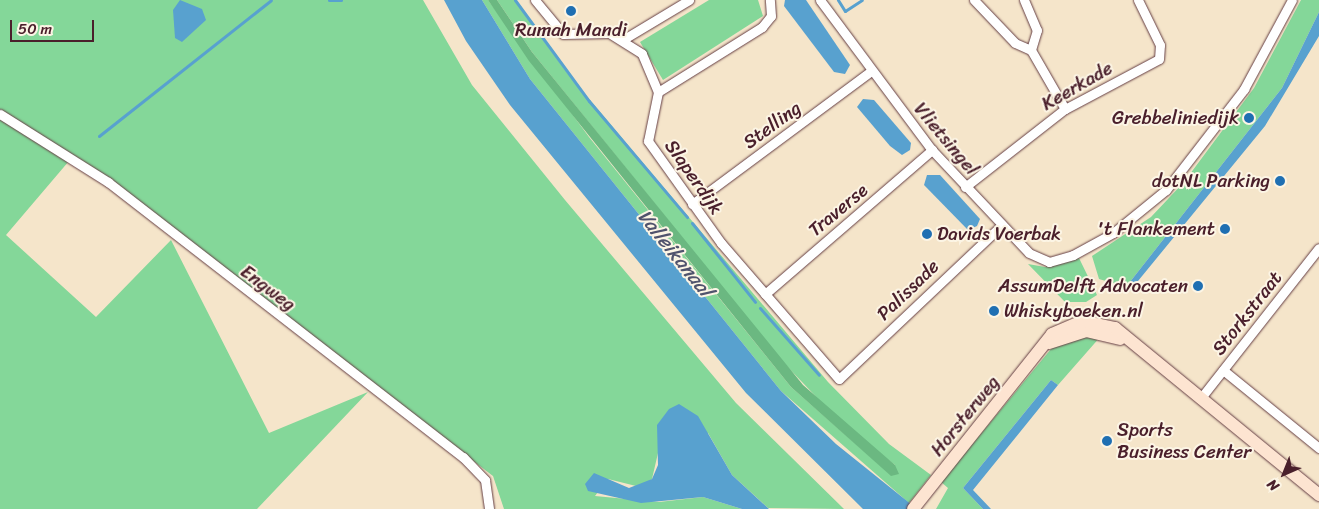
<!DOCTYPE html>
<style>
body{margin:0}
#map{position:relative;width:1319px;height:509px;overflow:hidden;background:#f5e5ca;font-family:Sriracha,sans-serif}
div>[style]{position:absolute}
[style*='--x']{left:calc(var(--x)*1px);top:calc(var(--y)*1px);width:calc(var(--w)*1px);rotate:calc(var(--a)*1deg)}
.green>*{inset:0;background:#84d799}
.forest>*{inset:0;background:#6bb881}
.water>*{inset:0;background:#58a1cf}
.stream>*{height:3px;margin:-1.5px;padding:0 1.5px;transform-origin:1.5px;border-radius:1.5px;background:#58a1cf}
.roads{filter:drop-shadow(0 0 1px #643d43) drop-shadow(0 0 1px #643d43)}
.street>*{height:9px;margin:-4.5px;padding:0 4.5px;transform-origin:4.5px;border-radius:4.5px;background:#fff}
.secondary>*{height:12px;margin:-6px;padding:0 6px;transform-origin:6px;border-radius:6px;background:#fde4d1}
.dots>*{width:14px;height:14px;translate:-50% -50%;box-sizing:border-box;border:2px solid #fcf5e5;border-radius:50%}
span{translate:-50% -50%;white-space:nowrap;text-align:center;line-height:1.15;-webkit-text-stroke:4px #fcf5e5;paint-order:stroke}
.poi-label{font-size:19px;color:#4a1f2b}
.right{translate:-100% -50%;text-align:right}
.left{translate:0 -50%;text-align:left}
.street-label{font-size:19px;color:#4a1f2b}
.water-label{font-size:20px;color:#50536d;font-style:italic}
.north{position:absolute;left:1259px;top:449px;width:50px;height:50px;-webkit-text-stroke:4px #fcf5e5;paint-order:stroke;rotate:224deg;font-size:14px;font-weight:700;line-height:20px;text-align:center;color:#4a1f2b}
.north::after{content:'';display:block;margin:auto;width:18px;height:22px;background:#4a1f2b;clip-path:polygon(50% 0,100% 100%,50% 72%,0 100%)}
.scale{position:absolute;left:10px;top:20px;width:84px;height:22px;box-sizing:border-box;border:2px solid #4a1f2b;border-top:0;padding-left:6px;font-size:15px;line-height:18px;white-space:nowrap;color:#4a1f2b;-webkit-text-stroke:4px #fcf5e5;paint-order:stroke}
</style>
<div id="map">
<div class="green">
<i style="clip-path:polygon(0 0,423px 0,472px 85px,565px 200px,736px 403px,844px 509px,768px 508px,732px 475px,708px 433px,658px 453px,652px 479px,640px 487px,608px 479px,595px 496px,659px 502px,703px 497px,742px 509px,504px 509px,493px 476px,139px 206px,0 110px)"></i>
<i style="clip-path:polygon(482px 0,488px 0,589px 137px,791px 387px,891px 475px,895px 465px,843px 425px,782px 361px,532px 52px,497px 0,514px 0,568px 74px,828px 382px,889px 444px,931px 475px,909px 503px,781px 391px,530px 79px)"></i>
<i style="clip-path:polygon(709px 0,758px 0,763px 16px,663px 80px,640px 42px)"></i>
<i style="clip-path:polygon(1301px 0,1319px 0,1319px 12px,1282px 88px,1126px 287px,1099px 279px,1092px 256px,1151px 217px,1184px 182px,1254px 88px)"></i>
<i style="clip-path:polygon(0 119px,69px 161px,6px 235px,96px 317px,171px 240px,269px 433px,368px 392px,257px 509px,0 509px)"></i>
<i style="clip-path:polygon(1079px 258px,1097px 295px,1086px 302px,1065px 302px,1028px 264px,1045px 267px)"></i>
<i style="clip-path:polygon(1076px 335px,1101px 336px,1058px 385px,1051px 380px,963px 488px,983px 509px,936px 509px,948px 488px,941px 482px,1056px 343px)"></i>
</div>
<div class="forest">
<i style="clip-path:polygon(488px 0,497px 0,532px 52px,803px 385px,895px 465px,899px 474px,891px 476px,791px 387px,529px 61px)"></i>
</div>
<div class="water">
<i style="clip-path:polygon(180px 0,202px 9px,206px 20px,182px 42px,175px 38px,173px 10px)"></i>
<i style="clip-path:polygon(444px 0,482px 0,530px 79px,781px 391px,836px 444px,917px 509px,863px 509px,746px 393px,510px 105px,466px 41px)"></i>
<i style="clip-path:polygon(785px 0,806px 0,850px 65px,845px 74px,834px 72px,784px 6px)"></i>
<i style="clip-path:polygon(1319px 12px,1319px 36px,1265px 126px,1129px 292px,1126px 287px,1282px 88px)"></i>
<i style="clip-path:polygon(863px 99px,874px 100px,911px 143px,910px 150px,902px 155px,890px 146px,857px 107px)"></i>
<i style="clip-path:polygon(927px 175px,940px 175px,980px 219px,977px 226px,968px 230px,924px 185px)"></i>
<i style="clip-path:polygon(1051px 380px,1058px 385px,973px 490px,991px 509px,983px 509px,963px 488px)"></i>
<i style="clip-path:polygon(679px 404px,698px 416px,732px 475px,769px 509px,742px 509px,703px 497px,641px 503px,588px 491px,585px 484px,594px 473px,629px 488px,652px 479px,658px 465px,657px 425px,669px 409px)"></i>
</div>
<div class="stream">
<i style="--x:329;--y:0;--w:12;--a:0"></i>
<i style="--x:515;--y:0;--w:125;--a:53.8"></i>
<i style="--x:589;--y:101;--w:152;--a:49.8"></i>
<i style="--x:838;--y:0;--w:13;--a:58"></i>
<i style="--x:845;--y:11;--w:20;--a:-33"></i>
<i style="--x:99;--y:136;--w:219;--a:-38.3"></i>
<i style="--x:692;--y:223;--w:101;--a:51.4"></i>
<i style="--x:760;--y:308;--w:89;--a:48.6"></i>
</div>
<div class="roads">
<div class="street">
<i style="--x:535;--y:0;--w:44;--a:50.5"></i>
<i style="--x:563;--y:34;--w:46;--a:-1.2"></i>
<i style="--x:609;--y:33;--w:39;--a:32"></i>
<i style="--x:642;--y:54;--w:41;--a:67.2"></i>
<i style="--x:658;--y:92;--w:50;--a:101.5"></i>
<i style="--x:648;--y:141;--w:125;--a:54.4"></i>
<i style="--x:721;--y:243;--w:180;--a:49.1"></i>
<i style="--x:839;--y:379;--w:223;--a:-43.4"></i>
<i style="--x:820;--y:0;--w:187;--a:53.3"></i>
<i style="--x:932;--y:150;--w:141;--a:46.7"></i>
<i style="--x:1029;--y:253;--w:22;--a:24"></i>
<i style="--x:1049;--y:262;--w:25;--a:-16"></i>
<i style="--x:1073;--y:255;--w:46;--a:-28.8"></i>
<i style="--x:1113;--y:233;--w:68;--a:-39.1"></i>
<i style="--x:1166;--y:190;--w:128;--a:-52.3"></i>
<i style="--x:1244;--y:89;--w:101;--a:-61.7"></i>
<i style="--x:974;--y:0;--w:59;--a:46.4"></i>
<i style="--x:1015;--y:43;--w:17;--a:24"></i>
<i style="--x:1031;--y:50;--w:68;--a:60"></i>
<i style="--x:1024;--y:0;--w:33;--a:67"></i>
<i style="--x:1037;--y:30;--w:21;--a:107"></i>
<i style="--x:624;--y:39;--w:76;--a:-31"></i>
<i style="--x:658;--y:92;--w:123;--a:-32"></i>
<i style="--x:762;--y:27;--w:14;--a:-51"></i>
<i style="--x:771;--y:16;--w:16;--a:-94"></i>
<i style="--x:0;--y:114;--w:128;--a:32.2"></i>
<i style="--x:108;--y:182;--w:449;--a:37.8"></i>
<i style="--x:463;--y:457;--w:32;--a:46"></i>
<i style="--x:485;--y:480;--w:29;--a:82"></i>
<i style="--x:965;--y:187;--w:127;--a:-38"></i>
<i style="--x:1065;--y:109;--w:106;--a:-28"></i>
<i style="--x:1159;--y:59;--w:14;--a:-86"></i>
<i style="--x:1160;--y:45;--w:50;--a:-116.1"></i>
<i style="--x:692;--y:204;--w:222;--a:-36.6"></i>
<i style="--x:765;--y:294;--w:221;--a:-40.8"></i>
<i style="--x:1223;--y:370;--w:124;--a:39.1"></i>
<i style="--x:1200;--y:399;--w:192;--a:-51.8"></i>
</div>
<div class="secondary">
<i style="--x:1049;--y:343;--w:39;--a:-18"></i>
<i style="--x:1086;--y:331;--w:35;--a:13"></i>
<i style="--x:913;--y:509;--w:223;--a:-51.5"></i>
<i style="--x:1052;--y:334;--w:33;--a:-23"></i>
<i style="--x:1082;--y:321;--w:34;--a:12"></i>
<i style="--x:1115;--y:328;--w:264;--a:39.3"></i>
</div>
</div>
<div class="dots">
<i style="left:571px;top:11px;background:#1f6fb2"></i>
<i style="left:1249px;top:118px;background:#1f6fb2"></i>
<i style="left:1280px;top:181px;background:#1f6fb2"></i>
<i style="left:1225px;top:229px;background:#1f6fb2"></i>
<i style="left:927px;top:234px;background:#1f6fb2"></i>
<i style="left:1198px;top:286px;background:#1f6fb2"></i>
<i style="left:994px;top:311px;background:#1f6fb2"></i>
<i style="left:1107px;top:441px;background:#1f6fb2"></i>
</div>
<div class="poi-label">
<span style="left:571px;top:30px">Rumah Mandi</span>
<span class="right" style="left:1239px;top:118px">Grebbeliniedijk</span>
<span class="right" style="left:1270px;top:181px">dotNL Parking</span>
<span class="right" style="left:1215px;top:229px">'t Flankement</span>
<span class="left" style="left:937px;top:234px">Davids Voerbak</span>
<span class="right" style="left:1188px;top:286px">AssumDelft Advocaten</span>
<span class="left" style="left:1004px;top:311px">Whiskyboeken.nl</span>
<span class="left" style="left:1117px;top:441px">Sports<br>Business Center</span>
</div>
<div class="street-label">
<span style="left:1077px;top:86px;rotate:-30deg">Keerkade</span>
<span style="left:772px;top:125px;rotate:-36deg">Stelling</span>
<span style="left:946px;top:139px;rotate:50deg">Vlietsingel</span>
<span style="left:694px;top:177px;rotate:55deg">Slaperdijk</span>
<span style="left:838px;top:210px;rotate:-40deg">Traverse</span>
<span style="left:268px;top:288px;rotate:37deg">Engweg</span>
<span style="left:908px;top:290px;rotate:-44deg">Palissade</span>
<span style="left:1247px;top:313px;rotate:-52deg">Storkstraat</span>
<span style="left:965px;top:416px;rotate:-51deg">Horsterweg</span>
</div>
<div class="water-label">
<span style="left:675px;top:253px;rotate:51deg">Valleikanaal</span>
</div>
<div class="north">N</div>
<div class="scale">50 m</div>
</div>
